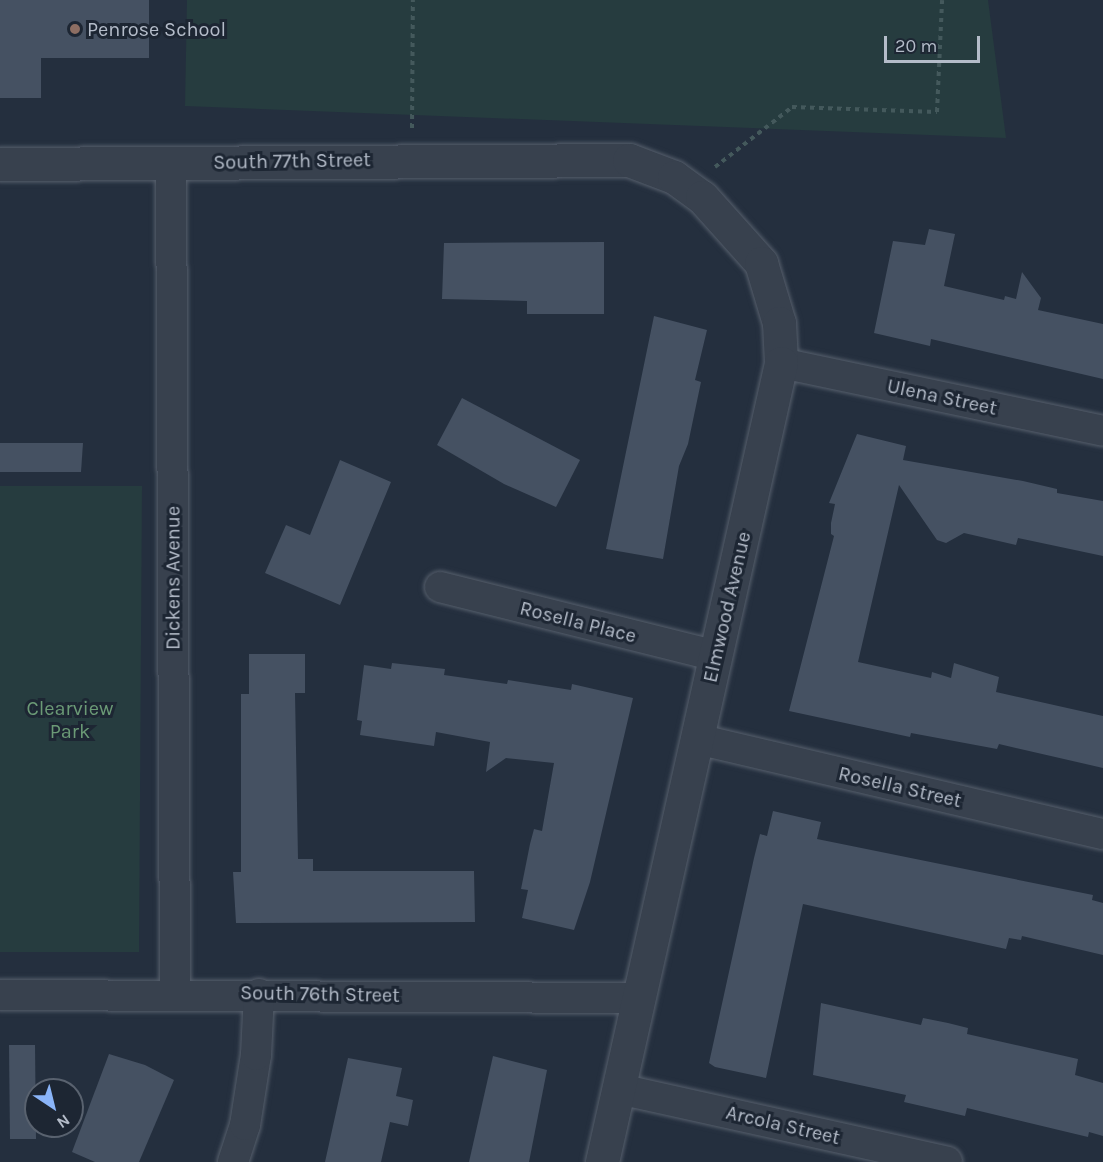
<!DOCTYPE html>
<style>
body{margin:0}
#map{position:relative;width:1103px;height:1162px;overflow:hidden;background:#242f3e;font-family:Karla,sans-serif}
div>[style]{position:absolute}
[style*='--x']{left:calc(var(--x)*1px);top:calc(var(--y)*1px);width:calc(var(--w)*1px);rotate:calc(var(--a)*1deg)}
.green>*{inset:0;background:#263c3f}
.building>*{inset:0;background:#455162}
.path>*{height:4px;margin-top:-2px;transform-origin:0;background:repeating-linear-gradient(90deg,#44595c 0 4.5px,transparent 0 9px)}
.roads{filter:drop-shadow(0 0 2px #565f6c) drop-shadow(0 0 2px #565f6c)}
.minor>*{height:30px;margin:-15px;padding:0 15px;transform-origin:15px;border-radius:15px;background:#38414e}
.tertiary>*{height:33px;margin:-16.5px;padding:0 16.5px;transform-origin:16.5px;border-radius:16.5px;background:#38414e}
.dots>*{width:16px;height:16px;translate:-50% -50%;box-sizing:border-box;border:3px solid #1d2633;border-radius:50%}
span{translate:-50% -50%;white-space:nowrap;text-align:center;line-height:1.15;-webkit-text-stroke:6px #1d2633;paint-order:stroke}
.poi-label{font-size:20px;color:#b4bcc9}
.left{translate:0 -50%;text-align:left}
.street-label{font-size:20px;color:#b4bcc9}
.park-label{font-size:20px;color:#6b9a76}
.north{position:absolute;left:24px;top:1078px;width:60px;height:60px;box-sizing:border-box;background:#1d2633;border:2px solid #59626f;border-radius:50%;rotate:145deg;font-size:16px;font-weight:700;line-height:24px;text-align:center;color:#b4bcc9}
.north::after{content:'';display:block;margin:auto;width:21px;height:27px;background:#8ab4f8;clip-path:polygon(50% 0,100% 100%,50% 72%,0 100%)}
.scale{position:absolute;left:884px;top:36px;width:96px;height:27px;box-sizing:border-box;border:3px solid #b4bcc9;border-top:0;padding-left:8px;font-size:18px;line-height:21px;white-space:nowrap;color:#b4bcc9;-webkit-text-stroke:4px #1d2633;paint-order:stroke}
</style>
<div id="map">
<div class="green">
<i style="clip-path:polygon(187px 0,988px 0,1006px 138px,185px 106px)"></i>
<i style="clip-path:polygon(0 486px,142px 486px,139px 952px,0 952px)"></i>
</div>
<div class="building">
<i style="clip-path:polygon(0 0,149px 0,149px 58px,41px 58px,41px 98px,0 98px)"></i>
<i style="clip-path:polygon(929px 229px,955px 234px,944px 286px,1004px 300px,1005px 296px,1016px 299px,1022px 272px,1041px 298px,1038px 310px,1103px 324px,1103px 379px,931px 339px,930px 346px,874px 333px,893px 241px,925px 245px)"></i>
<i style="clip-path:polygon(604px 242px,604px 314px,527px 314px,527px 301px,442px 299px,444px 243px)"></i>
<i style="clip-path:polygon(654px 316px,707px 330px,695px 380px,701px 382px,688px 444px,679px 466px,663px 559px,606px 549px)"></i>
<i style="clip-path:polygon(462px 398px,580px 460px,556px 507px,504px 484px,437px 445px)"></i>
<i style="clip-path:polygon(857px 434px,906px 446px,903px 460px,1023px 481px,1057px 489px,1057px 493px,1103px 501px,1103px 556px,1018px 538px,1016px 545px,964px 533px,946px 543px,937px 540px,899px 485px,858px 662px,931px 678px,932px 672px,951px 678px,954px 663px,999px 677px,996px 692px,1103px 716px,1103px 768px,999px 744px,997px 749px,911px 733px,910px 737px,789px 711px,834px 536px,831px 534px,831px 523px,835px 504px,829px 503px)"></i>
<i style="clip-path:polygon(0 443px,83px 443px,81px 472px,0 472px)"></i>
<i style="clip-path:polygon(340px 460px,391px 482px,340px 605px,265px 573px,286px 525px,310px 535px)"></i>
<i style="clip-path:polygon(249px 654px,305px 654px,305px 693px,295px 693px,298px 859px,313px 859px,313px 871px,474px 871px,475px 922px,236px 923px,233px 872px,241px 872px,241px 694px,249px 694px)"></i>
<i style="clip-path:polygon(392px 663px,445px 669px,444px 675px,507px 684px,508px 680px,571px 690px,572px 684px,633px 698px,590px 882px,574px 930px,522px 918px,528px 890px,521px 889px,530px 844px,534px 829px,542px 831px,554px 763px,506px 758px,486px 772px,490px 742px,436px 732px,434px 746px,360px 735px,362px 721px,357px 720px,364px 665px,391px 669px)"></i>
<i style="clip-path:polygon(773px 811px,821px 822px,817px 839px,1093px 895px,1092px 900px,1103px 903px,1103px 955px,1022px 936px,1021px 940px,1009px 938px,1006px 949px,803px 904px,766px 1078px,715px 1067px,709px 1063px,754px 858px,760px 834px,767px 836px)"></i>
<i style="clip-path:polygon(821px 1003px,921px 1025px,923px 1018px,948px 1023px,968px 1028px,967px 1034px,1078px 1059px,1075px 1075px,1103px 1083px,1103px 1136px,1089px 1132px,1088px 1137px,967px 1108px,965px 1116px,904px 1102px,906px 1095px,813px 1075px)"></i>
<i style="clip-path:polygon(9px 1045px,35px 1045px,36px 1139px,10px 1139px)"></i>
<i style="clip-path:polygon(109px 1054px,145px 1065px,174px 1080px,139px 1162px,95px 1162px,72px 1152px)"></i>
<i style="clip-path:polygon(493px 1056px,547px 1070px,529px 1162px,469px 1162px)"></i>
<i style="clip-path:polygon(348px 1058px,402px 1068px,396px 1096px,413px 1100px,408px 1126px,390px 1122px,381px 1162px,325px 1162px)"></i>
</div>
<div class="path">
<i style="--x:412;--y:128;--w:128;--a:-89.6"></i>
<i style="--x:715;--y:167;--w:98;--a:-37.9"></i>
<i style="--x:792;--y:107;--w:145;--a:2"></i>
<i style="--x:937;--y:112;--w:112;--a:-87.4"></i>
</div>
<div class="roads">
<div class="minor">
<i style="--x:171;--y:162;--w:831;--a:89.72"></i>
<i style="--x:781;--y:363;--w:329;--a:11.9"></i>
<i style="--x:440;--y:587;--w:284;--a:14"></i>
<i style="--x:697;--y:739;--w:417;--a:13.2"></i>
<i style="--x:0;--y:995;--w:639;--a:0.27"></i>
<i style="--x:619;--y:1089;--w:336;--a:12.5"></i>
<i style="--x:233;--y:1162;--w:39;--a:-72"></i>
<i style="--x:245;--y:1125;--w:71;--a:-81.1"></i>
<i style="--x:256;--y:1055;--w:61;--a:-87.2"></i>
</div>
<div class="tertiary">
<i style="--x:0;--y:164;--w:629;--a:-0.36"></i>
<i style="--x:629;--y:160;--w:48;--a:20.7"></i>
<i style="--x:674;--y:177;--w:34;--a:36"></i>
<i style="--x:702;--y:197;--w:89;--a:48.2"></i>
<i style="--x:761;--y:263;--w:63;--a:73.3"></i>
<i style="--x:779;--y:323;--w:40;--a:87.1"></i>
<i style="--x:781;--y:363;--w:819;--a:102.63"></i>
</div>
</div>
<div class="dots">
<i style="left:75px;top:29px;background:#8d6e63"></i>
</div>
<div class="poi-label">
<span class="left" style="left:87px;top:29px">Penrose School</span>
</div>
<div class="street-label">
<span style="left:292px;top:161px;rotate:-1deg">South 77th Street</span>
<span style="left:942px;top:397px;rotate:12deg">Ulena Street</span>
<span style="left:173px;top:578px;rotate:-90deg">Dickens Avenue</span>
<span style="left:727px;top:607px;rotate:-77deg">Elmwood Avenue</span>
<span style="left:578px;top:622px;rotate:14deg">Rosella Place</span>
<span style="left:900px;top:787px;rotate:13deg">Rosella Street</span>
<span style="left:320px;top:994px;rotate:1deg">South 76th Street</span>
<span style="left:783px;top:1125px;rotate:13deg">Arcola Street</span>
</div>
<div class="park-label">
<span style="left:70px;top:720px">Clearview<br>Park</span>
</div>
<div class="north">N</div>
<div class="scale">20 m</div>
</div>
